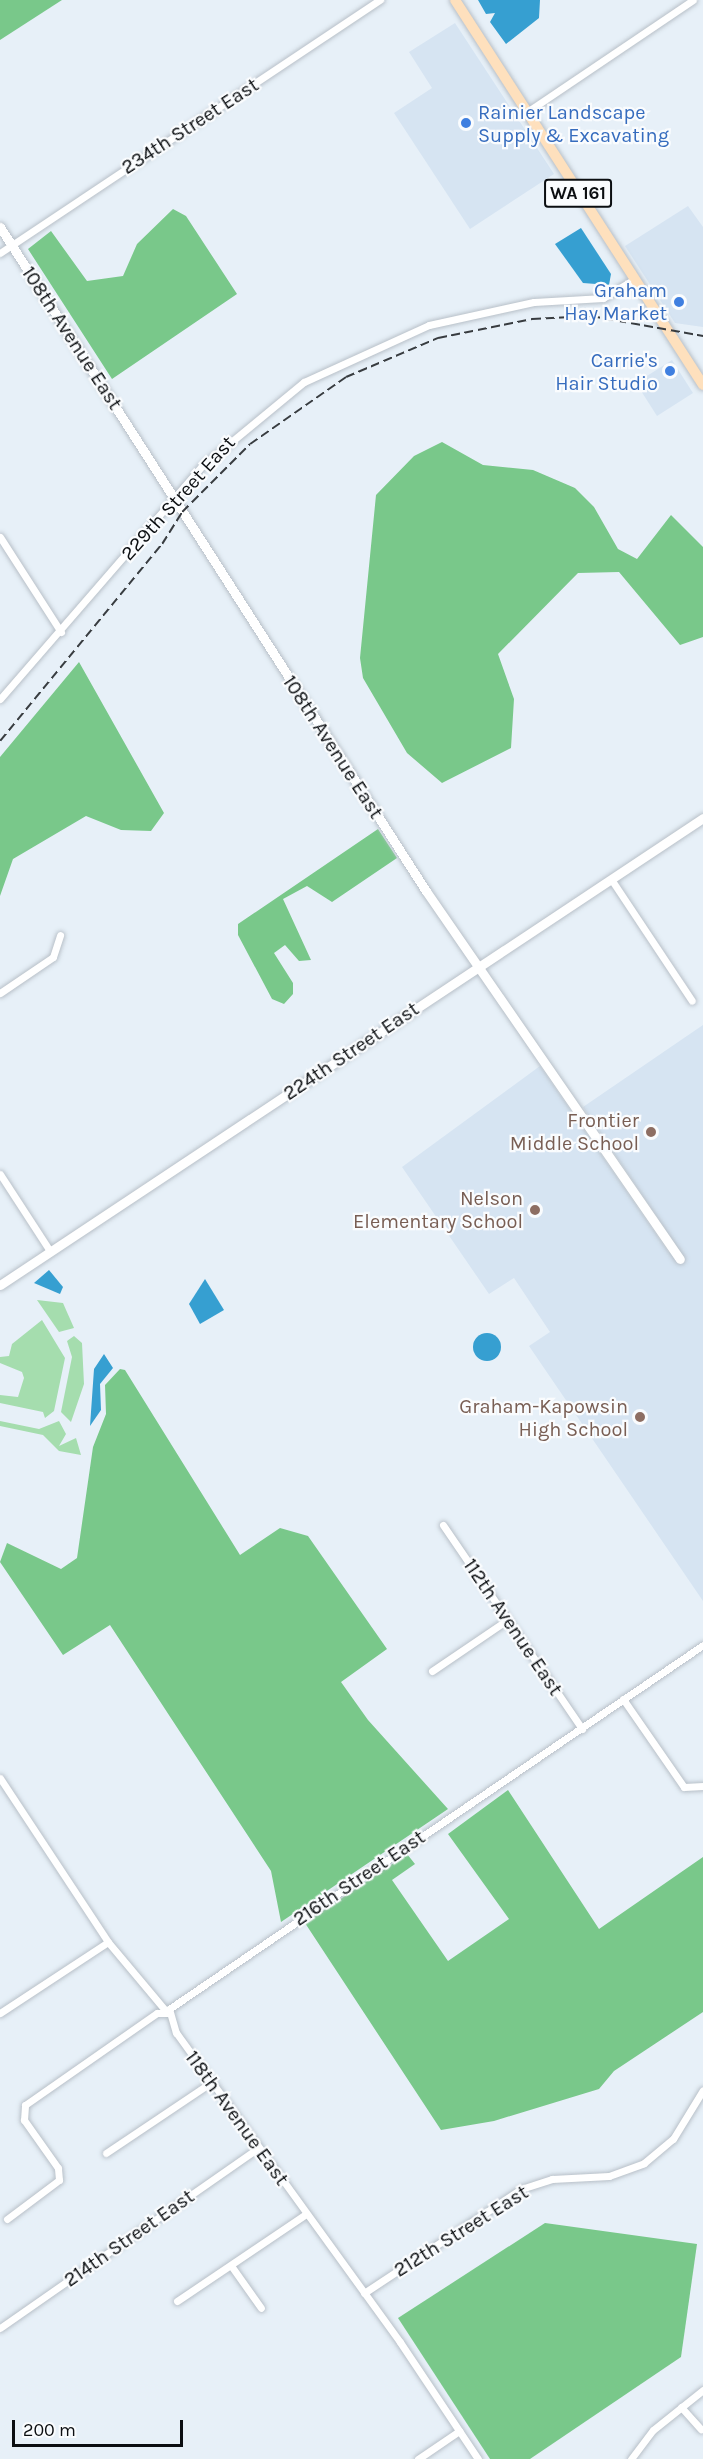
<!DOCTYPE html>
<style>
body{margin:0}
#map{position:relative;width:703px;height:2459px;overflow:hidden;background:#e7f0f8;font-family:Karla,sans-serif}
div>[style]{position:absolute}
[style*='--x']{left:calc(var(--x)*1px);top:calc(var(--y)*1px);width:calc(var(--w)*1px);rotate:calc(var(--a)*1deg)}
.built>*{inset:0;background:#d6e4f2}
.green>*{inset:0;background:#a5ddae}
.forest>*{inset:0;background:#79c88a}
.water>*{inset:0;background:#369fd1}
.round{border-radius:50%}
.roads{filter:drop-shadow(0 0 2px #b8c0c8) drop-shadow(0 0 2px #b8c0c8)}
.street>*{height:7px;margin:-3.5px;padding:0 3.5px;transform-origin:3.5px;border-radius:3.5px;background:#fff}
.secondary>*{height:9px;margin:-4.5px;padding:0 4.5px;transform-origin:4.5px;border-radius:4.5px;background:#fff}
.primary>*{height:10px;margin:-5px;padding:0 5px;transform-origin:5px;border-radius:5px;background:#fee0bd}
.rail>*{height:1.5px;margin-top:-0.75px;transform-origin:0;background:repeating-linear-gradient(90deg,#383c40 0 9px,transparent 0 13.5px)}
.dots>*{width:16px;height:16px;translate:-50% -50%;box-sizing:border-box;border:3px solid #fafcfe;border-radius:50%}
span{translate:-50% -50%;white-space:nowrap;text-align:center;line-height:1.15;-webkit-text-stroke:4.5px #fafcfe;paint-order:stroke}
.shield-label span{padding:2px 4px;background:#fafcfe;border:2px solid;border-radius:4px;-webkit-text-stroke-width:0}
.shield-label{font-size:18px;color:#0b0e11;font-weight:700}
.shop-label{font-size:20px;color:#366cbe}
.left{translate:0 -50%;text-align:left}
.right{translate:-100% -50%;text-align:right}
.street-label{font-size:20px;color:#0b0e11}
.education-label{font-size:20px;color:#785e54}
.scale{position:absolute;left:12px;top:2420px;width:171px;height:27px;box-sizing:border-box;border:3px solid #0b0e11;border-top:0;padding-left:8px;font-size:18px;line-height:21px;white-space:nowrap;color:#0b0e11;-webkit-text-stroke:4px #fafcfe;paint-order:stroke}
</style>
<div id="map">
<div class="built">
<i style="clip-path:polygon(455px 23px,554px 174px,470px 229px,394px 113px,432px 88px,409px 52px)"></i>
<i style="clip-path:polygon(688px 206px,703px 227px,703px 327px,675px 323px,625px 246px)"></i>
<i style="clip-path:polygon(672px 360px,693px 393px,657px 416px,636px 383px)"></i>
<i style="clip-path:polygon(703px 1025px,703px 1601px,529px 1346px,550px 1332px,514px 1278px,489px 1294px,402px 1167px,540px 1066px,669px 1253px,678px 1248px,583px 1107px)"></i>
</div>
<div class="green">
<i style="clip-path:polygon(37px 1300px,63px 1303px,74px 1328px,59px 1332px)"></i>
<i style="clip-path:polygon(42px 1320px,65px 1358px,54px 1411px,45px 1418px,43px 1412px,0 1403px,0 1395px,18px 1397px,24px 1378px,22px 1372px,0 1363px,0 1357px,9px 1356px,12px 1344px)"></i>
<i style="clip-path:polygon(74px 1336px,82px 1343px,84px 1384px,71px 1422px,61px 1412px,72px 1357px,67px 1341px)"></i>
<i style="clip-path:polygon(0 1421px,39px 1429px,59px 1421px,66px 1434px,59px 1446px,76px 1438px,81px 1455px,59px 1451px,43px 1435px,0 1426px)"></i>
</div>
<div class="forest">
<i style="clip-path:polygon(0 0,62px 0,0 40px)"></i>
<i style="clip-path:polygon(173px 209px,186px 216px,237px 294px,112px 379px,28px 249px,51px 231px,87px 281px,123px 276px,137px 244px)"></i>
<i style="clip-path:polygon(442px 442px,483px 465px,533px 470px,575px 488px,594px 507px,618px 549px,637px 559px,671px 515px,703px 547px,703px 637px,680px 645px,619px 572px,578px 573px,498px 654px,514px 699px,511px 748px,442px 783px,407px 753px,363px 678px,360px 658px,376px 495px,414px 456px)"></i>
<i style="clip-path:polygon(79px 662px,164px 813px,151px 831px,121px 830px,86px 816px,13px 859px,0 896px,0 757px)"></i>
<i style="clip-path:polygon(378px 829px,397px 858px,332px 902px,307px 886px,283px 899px,311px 960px,299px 961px,285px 945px,274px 953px,293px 983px,293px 994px,284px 1004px,272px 999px,238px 935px,238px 924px)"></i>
<i style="clip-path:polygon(120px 1369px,125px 1370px,240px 1555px,280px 1528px,308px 1536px,387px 1649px,341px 1682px,368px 1720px,448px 1809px,281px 1922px,271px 1871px,110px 1625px,63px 1655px,0 1562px,7px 1543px,61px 1569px,77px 1558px,93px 1447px,106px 1414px,105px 1385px)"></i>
<i style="clip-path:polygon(508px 1790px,599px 1929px,703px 1857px,703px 2012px,614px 2071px,599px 2089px,494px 2121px,441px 2130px,305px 1923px,407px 1854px,415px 1864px,392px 1880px,448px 1961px,509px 1919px,448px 1834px)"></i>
<i style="clip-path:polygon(545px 2223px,697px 2244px,681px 2357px,530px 2459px,490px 2459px,398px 2318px)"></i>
</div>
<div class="water">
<i style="clip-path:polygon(478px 0,540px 0,539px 18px,506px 44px,490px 22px,495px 13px,486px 14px)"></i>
<i style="clip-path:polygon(581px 228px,611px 274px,609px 285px,583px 283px,555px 244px)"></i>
<i style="clip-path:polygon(49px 1270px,63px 1287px,60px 1294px,34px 1283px)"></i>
<i style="clip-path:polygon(205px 1279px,224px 1310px,200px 1324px,189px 1304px)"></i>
<i class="round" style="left:473px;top:1333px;width:28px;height:28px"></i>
<i style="clip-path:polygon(104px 1354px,113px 1368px,100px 1384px,101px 1410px,90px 1426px,94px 1369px)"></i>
</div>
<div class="roads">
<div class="street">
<i style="--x:527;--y:112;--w:200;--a:-34"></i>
<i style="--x:0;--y:253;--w:457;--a:-33.7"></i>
<i style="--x:0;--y:537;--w:113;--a:57.3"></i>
<i style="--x:0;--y:699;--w:308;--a:-49.1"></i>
<i style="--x:202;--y:466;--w:132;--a:-39.5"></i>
<i style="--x:304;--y:382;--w:137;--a:-24.5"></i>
<i style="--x:429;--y:325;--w:107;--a:-12.4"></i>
<i style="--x:534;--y:302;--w:69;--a:-3.3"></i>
<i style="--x:603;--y:298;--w:35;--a:-31"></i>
<i style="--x:611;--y:879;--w:146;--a:56.4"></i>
<i style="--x:0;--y:993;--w:64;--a:-34.2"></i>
<i style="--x:53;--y:957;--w:23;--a:-72"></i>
<i style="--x:0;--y:1174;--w:92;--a:57"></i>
<i style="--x:443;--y:1525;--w:247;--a:55.7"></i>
<i style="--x:432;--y:1671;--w:91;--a:-34.2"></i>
<i style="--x:623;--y:1699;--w:107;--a:55.3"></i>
<i style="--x:684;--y:1787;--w:19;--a:-3"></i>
<i style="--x:0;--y:1778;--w:196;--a:56.6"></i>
<i style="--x:108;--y:1942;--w:90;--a:50"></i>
<i style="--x:0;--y:2013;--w:129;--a:-33.3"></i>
<i style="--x:106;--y:2153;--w:125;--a:-33.9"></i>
<i style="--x:7;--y:2219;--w:65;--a:-36.9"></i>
<i style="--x:59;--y:2180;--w:12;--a:-95"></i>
<i style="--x:58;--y:2168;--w:59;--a:-125.3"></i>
<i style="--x:24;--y:2120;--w:15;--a:-86"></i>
<i style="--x:25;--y:2105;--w:161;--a:-34.9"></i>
<i style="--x:157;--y:2013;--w:12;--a:0"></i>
<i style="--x:232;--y:2267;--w:50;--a:54.7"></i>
<i style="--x:364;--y:2293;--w:188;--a:-33.5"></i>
<i style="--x:521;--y:2189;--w:33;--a:-18"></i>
<i style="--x:552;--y:2179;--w:57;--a:-3"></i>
<i style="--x:609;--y:2176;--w:37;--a:-20"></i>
<i style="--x:644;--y:2163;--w:38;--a:-40"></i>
<i style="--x:673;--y:2139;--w:57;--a:-58.5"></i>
<i style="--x:177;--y:2301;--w:156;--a:-34"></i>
<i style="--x:0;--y:2328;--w:315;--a:-34.9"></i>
<i style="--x:681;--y:2407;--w:30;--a:48"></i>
<i style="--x:418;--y:2459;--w:50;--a:-34.3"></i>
<i style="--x:478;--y:2459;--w:141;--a:-123.7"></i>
<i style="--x:400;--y:2342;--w:382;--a:-125.9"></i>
<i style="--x:176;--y:2033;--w:25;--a:-106"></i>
<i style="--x:169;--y:2009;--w:646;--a:-34.28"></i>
<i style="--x:631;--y:2459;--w:36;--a:-53"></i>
<i style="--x:653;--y:2430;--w:64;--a:-38.7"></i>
</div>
<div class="secondary">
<i style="--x:0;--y:227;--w:789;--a:57.32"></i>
<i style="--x:426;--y:891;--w:447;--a:55.4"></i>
<i style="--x:0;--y:1285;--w:844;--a:-33.6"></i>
</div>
<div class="primary">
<i style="--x:455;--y:0;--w:458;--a:57.2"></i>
</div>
</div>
<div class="rail">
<i style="--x:0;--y:741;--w:255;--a:-50.6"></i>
<i style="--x:162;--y:544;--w:38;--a:-58"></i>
<i style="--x:182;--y:512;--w:96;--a:-45"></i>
<i style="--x:250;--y:444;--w:117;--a:-34.9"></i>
<i style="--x:346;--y:377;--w:100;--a:-23"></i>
<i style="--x:438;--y:338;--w:96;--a:-11.4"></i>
<i style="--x:532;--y:319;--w:59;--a:-2.9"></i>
<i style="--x:591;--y:316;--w:114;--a:10.1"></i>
</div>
<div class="dots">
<i style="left:466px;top:123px;background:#3f7fe0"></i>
<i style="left:679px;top:302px;background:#3f7fe0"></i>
<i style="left:670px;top:371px;background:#3f7fe0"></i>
<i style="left:651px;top:1132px;background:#8d6e63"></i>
<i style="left:535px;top:1210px;background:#8d6e63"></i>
<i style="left:640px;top:1417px;background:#8d6e63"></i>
</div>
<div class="shield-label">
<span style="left:578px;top:193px">WA 161</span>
</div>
<div class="shop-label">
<span class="left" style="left:478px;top:124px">Rainier Landscape<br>Supply &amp; Excavating</span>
<span class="right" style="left:667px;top:302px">Graham<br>Hay Market</span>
<span class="right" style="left:658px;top:372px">Carrie's<br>Hair Studio</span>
</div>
<div class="street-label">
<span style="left:190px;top:126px;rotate:-33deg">234th Street East</span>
<span style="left:72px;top:338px;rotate:57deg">108th Avenue East</span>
<span style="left:178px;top:498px;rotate:-48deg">229th Street East</span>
<span style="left:333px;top:747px;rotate:57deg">108th Avenue East</span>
<span style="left:351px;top:1051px;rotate:-34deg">224th Street East</span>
<span style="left:513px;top:1627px;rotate:56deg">112th Avenue East</span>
<span style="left:359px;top:1878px;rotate:-34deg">216th Street East</span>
<span style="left:237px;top:2118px;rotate:54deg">118th Avenue East</span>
<span style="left:461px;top:2231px;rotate:-32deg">212th Street East</span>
<span style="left:129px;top:2238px;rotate:-35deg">214th Street East</span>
</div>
<div class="education-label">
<span class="right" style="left:639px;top:1132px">Frontier<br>Middle School</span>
<span class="right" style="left:523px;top:1210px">Nelson<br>Elementary School</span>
<span class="right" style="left:628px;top:1418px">Graham-Kapowsin<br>High School</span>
</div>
<div class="scale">200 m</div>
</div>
